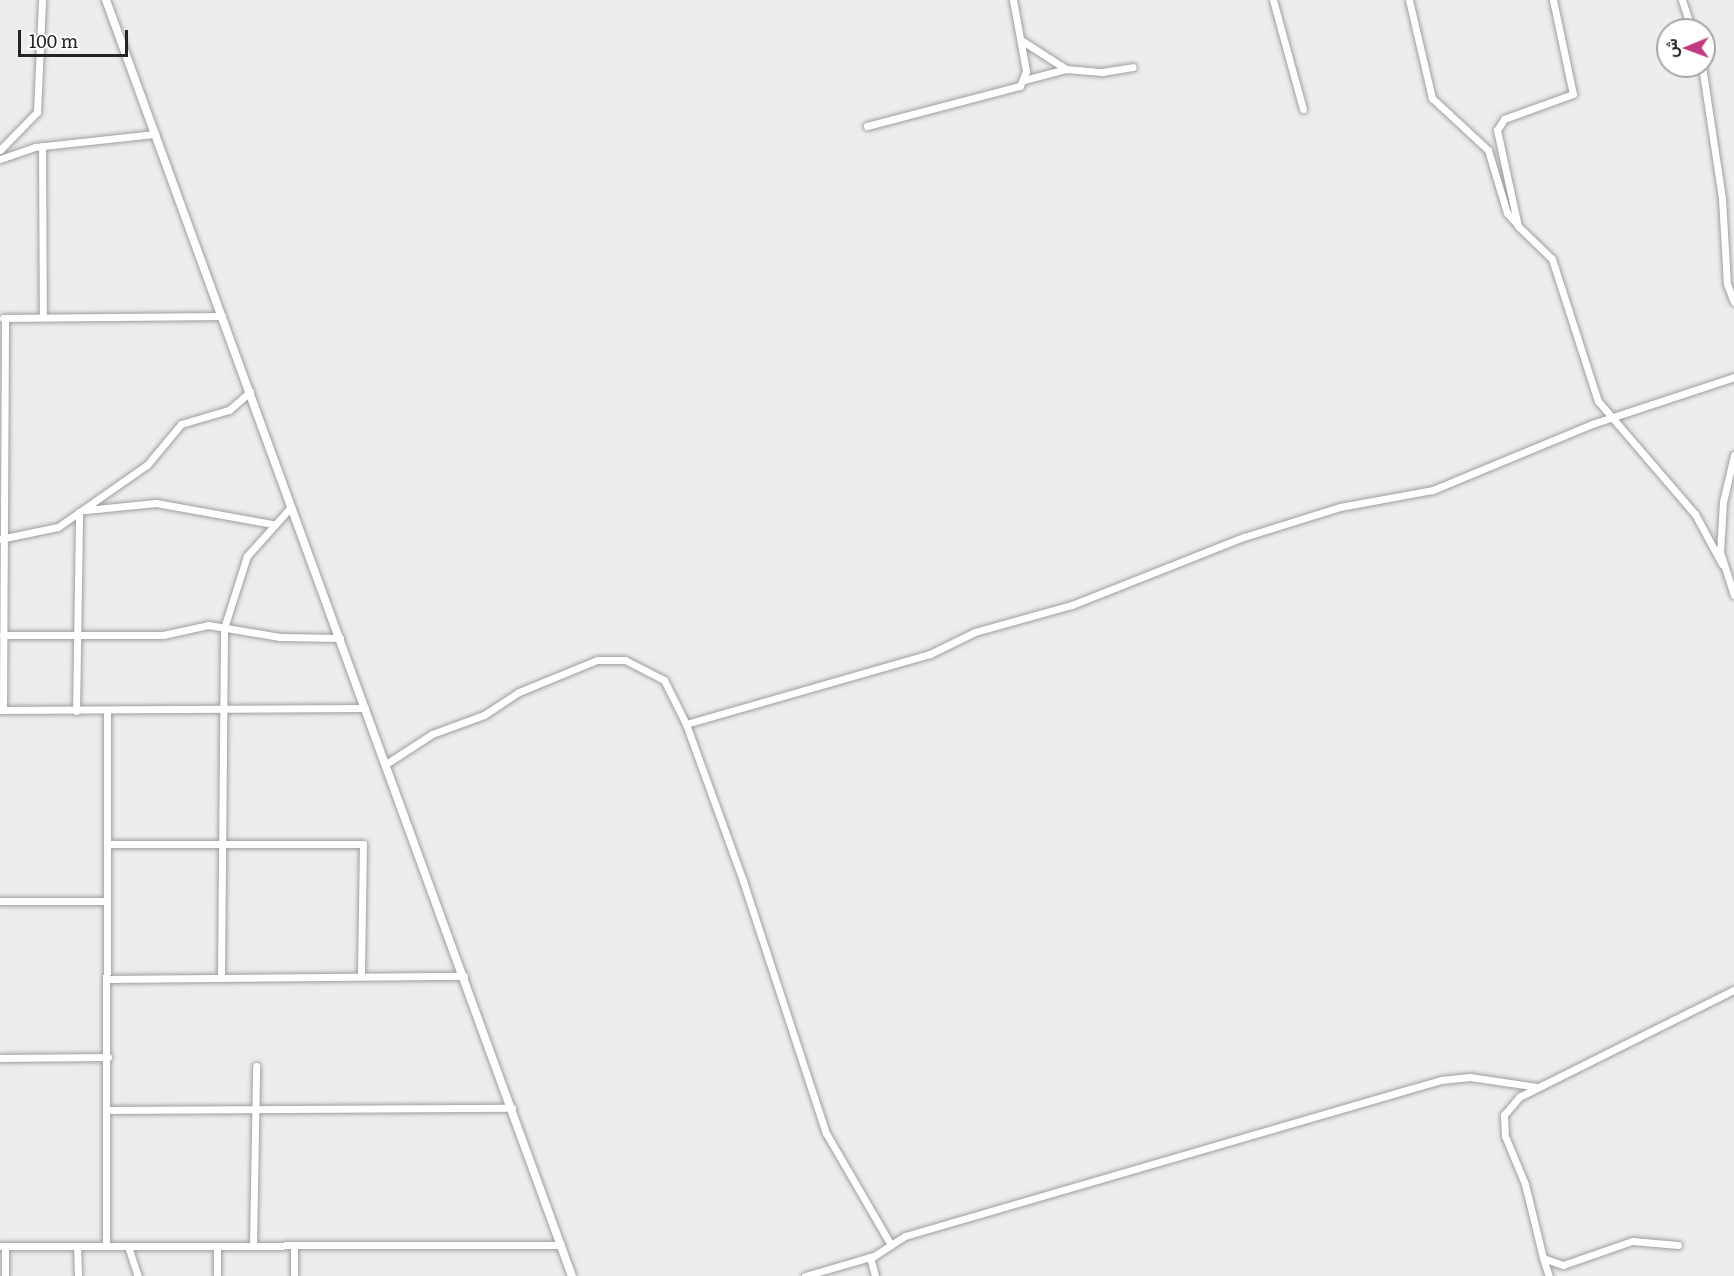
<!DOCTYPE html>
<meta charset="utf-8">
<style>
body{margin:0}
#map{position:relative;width:1734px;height:1276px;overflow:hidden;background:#ecedee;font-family:Literata,Vazirmatn,serif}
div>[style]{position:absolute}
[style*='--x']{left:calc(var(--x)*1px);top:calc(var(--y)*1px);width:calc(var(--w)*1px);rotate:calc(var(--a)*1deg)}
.roads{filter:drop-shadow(0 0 2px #9e9fa0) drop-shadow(0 0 2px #9e9fa0)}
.minor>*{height:7px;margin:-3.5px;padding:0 3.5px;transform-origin:3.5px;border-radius:3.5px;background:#fff}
.tertiary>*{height:8px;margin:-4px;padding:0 4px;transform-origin:4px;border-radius:4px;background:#fff}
span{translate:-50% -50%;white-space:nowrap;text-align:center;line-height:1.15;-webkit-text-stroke:6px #fff;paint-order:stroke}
.north{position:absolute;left:1656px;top:18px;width:60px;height:60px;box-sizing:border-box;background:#fff;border:2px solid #a7a7a8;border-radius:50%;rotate:269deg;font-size:16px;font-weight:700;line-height:24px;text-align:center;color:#242425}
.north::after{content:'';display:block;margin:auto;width:21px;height:27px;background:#c03b7f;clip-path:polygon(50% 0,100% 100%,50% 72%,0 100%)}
.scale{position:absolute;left:18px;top:30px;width:110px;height:27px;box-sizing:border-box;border:3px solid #242425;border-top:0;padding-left:8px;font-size:18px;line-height:21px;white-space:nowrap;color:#242425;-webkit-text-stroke:4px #fff;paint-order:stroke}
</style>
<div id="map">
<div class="roads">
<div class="minor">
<i style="--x:1273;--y:0;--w:113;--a:74.6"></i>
<i style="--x:1409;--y:0;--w:101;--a:76.8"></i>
<i style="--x:1432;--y:98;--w:76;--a:42.9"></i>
<i style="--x:1488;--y:150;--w:66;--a:73.2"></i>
<i style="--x:1507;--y:213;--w:15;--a:48"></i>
<i style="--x:1553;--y:0;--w:96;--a:78"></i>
<i style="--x:1573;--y:94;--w:73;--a:160.1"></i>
<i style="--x:1504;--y:119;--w:13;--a:122"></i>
<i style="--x:1497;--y:130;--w:98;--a:77.7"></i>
<i style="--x:1518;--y:226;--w:47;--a:44.1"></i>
<i style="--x:1552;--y:259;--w:149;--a:72.1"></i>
<i style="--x:1598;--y:401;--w:149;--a:49.4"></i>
<i style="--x:1695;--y:514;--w:57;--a:61.6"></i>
<i style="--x:1682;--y:0;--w:32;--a:72"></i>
<i style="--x:1021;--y:40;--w:54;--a:32.8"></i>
<i style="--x:1066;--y:69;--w:36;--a:5"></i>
<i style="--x:1102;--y:72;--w:31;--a:-9"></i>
<i style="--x:1702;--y:66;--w:134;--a:81.4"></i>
<i style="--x:1722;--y:198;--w:86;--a:86.7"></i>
<i style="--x:1727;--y:284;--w:19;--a:69"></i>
<i style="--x:1024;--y:80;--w:43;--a:-14.7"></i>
<i style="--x:867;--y:126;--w:158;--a:-14.7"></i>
<i style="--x:1020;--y:86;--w:16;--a:-68"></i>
<i style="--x:1026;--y:71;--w:72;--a:-100.4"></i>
<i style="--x:42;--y:146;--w:171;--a:89.7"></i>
<i style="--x:0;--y:150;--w:53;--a:-45.8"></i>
<i style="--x:37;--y:112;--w:112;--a:-87.4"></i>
<i style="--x:0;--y:159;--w:37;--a:-19"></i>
<i style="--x:35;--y:147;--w:121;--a:-6.2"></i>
<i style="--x:3;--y:318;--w:219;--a:-0.5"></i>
<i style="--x:1734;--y:455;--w:48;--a:103.2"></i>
<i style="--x:1723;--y:502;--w:50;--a:93.4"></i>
<i style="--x:1720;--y:552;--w:45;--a:72"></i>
<i style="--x:86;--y:510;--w:70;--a:-5.7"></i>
<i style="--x:156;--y:503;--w:119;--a:10.2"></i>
<i style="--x:0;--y:539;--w:59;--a:-11.7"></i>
<i style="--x:58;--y:527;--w:108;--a:-34.9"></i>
<i style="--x:147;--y:465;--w:53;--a:-50.3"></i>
<i style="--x:181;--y:424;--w:50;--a:-16.3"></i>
<i style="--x:229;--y:410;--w:28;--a:-41"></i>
<i style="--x:3;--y:635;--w:160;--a:0"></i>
<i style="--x:163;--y:635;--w:46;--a:-12.5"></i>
<i style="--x:208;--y:625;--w:73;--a:9.5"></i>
<i style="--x:280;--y:637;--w:60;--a:1"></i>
<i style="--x:0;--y:710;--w:365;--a:-0.3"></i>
<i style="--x:3;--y:710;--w:392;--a:-89.7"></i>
<i style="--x:76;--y:711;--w:199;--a:-89.1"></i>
<i style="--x:686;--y:724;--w:254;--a:-16"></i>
<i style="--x:930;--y:654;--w:50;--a:-26.1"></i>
<i style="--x:975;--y:632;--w:101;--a:-15.6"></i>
<i style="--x:1072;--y:605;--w:185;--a:-21.6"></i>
<i style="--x:1244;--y:537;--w:101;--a:-17.4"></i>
<i style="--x:1340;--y:507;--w:95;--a:-10.4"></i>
<i style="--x:1433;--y:490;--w:172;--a:-22.5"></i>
<i style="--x:1592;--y:424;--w:150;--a:-18.3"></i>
<i style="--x:386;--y:764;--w:55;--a:-33.1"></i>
<i style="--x:432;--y:734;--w:55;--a:-20.1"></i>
<i style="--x:484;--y:715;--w:42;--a:-33.3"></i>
<i style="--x:519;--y:692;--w:84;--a:-22.3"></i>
<i style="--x:597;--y:660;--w:28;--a:0"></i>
<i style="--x:625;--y:660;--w:44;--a:27.1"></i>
<i style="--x:664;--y:680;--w:49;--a:63.4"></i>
<i style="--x:686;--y:724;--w:167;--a:70"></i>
<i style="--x:743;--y:881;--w:265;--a:71.8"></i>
<i style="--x:826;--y:1133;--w:129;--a:59.9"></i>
<i style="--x:107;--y:844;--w:256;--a:0"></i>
<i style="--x:363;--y:844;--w:131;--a:90.9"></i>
<i style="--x:0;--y:901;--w:107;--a:0"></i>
<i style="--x:221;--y:978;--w:350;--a:-89.5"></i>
<i style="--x:224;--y:628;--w:76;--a:-72.3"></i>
<i style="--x:247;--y:556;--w:66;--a:-48.1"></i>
<i style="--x:107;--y:979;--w:357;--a:-0.5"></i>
<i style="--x:0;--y:1058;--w:108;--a:-0.5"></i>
<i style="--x:108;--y:1110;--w:404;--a:-0.3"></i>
<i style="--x:1678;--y:1245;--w:46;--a:-175"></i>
<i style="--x:1632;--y:1241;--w:73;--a:160.8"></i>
<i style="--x:1563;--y:1265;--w:21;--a:-161"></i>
<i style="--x:1543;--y:1258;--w:76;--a:-103.7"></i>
<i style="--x:1525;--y:1184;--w:52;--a:-112.6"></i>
<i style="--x:1505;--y:1136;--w:21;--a:-93"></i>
<i style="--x:1504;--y:1115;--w:23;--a:-50"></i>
<i style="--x:1519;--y:1097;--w:240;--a:-26.5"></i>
<i style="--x:0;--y:1246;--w:561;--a:-0.1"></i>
<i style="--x:77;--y:1246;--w:30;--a:88"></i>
<i style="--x:106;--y:1246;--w:536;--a:-89.89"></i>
<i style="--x:128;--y:1246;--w:32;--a:72"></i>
<i style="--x:253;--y:1246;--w:180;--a:-89"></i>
<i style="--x:870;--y:1257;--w:20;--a:75"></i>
<i style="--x:1543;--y:1258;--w:19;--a:72"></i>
<i style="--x:5;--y:1276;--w:30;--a:-90"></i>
<i style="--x:217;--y:1276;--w:30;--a:-90"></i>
<i style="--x:294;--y:1276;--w:30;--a:-90"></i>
<i style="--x:805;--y:1276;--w:72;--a:-16.2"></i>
<i style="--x:874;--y:1256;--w:37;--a:-33"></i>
<i style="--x:905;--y:1236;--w:558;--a:-16.23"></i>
<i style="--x:1441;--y:1080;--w:29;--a:-6"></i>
<i style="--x:1470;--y:1077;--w:69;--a:8.4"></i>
</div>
<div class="tertiary">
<i style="--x:106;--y:0;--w:1358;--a:69.94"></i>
</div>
</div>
<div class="north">ش</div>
<div class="scale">100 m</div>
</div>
